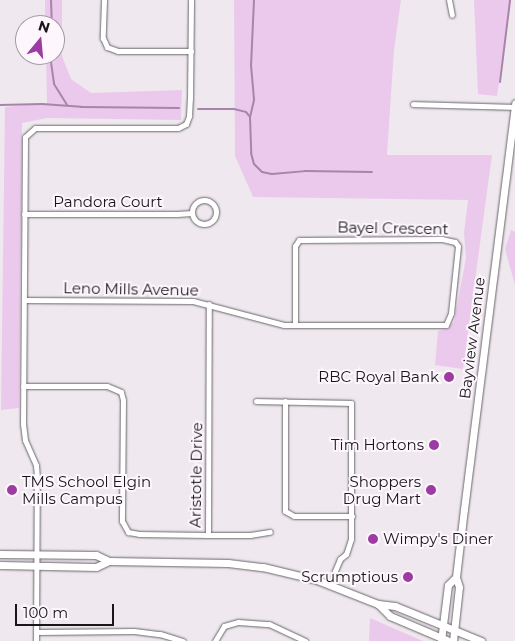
<!DOCTYPE html>
<style>
body{margin:0}
#map{position:relative;width:515px;height:641px;overflow:hidden;background:#efe9ef;font-family:Montserrat,sans-serif}
div>[style]{position:absolute}
[style*='--x']{left:calc(var(--x)*1px);top:calc(var(--y)*1px);width:calc(var(--w)*1px);rotate:calc(var(--a)*1deg)}
.green>*{inset:0;background:#ebc9ec}
.stream>*{height:2px;margin:-1px;padding:0 1px;transform-origin:1px;border-radius:1px;background:#a884aa}
.roads{filter:drop-shadow(0 0 1px #6a656a) drop-shadow(0 0 1px #6a656a)}
.street>*{height:5px;margin:-2.5px;padding:0 2.5px;transform-origin:2.5px;border-radius:2.5px;background:#fff}
.street>.ring{margin:-2.5px;padding:0;box-sizing:content-box;background:none;border:5px solid #fff;border-radius:50%}
.secondary>*{height:7px;margin:-3.5px;padding:0 3.5px;transform-origin:3.5px;border-radius:3.5px;background:#fff}
.dots>*{width:14px;height:14px;translate:-50% -50%;box-sizing:border-box;border:2px solid #fdf7fd;border-radius:50%}
span{translate:-50% -50%;white-space:nowrap;text-align:center;line-height:1.15;-webkit-text-stroke:4px #fdf7fd;paint-order:stroke}
.street-label{font-size:15px;color:#181618}
.poi-label{font-size:15px;color:#181618}
.right{translate:-100% -50%;text-align:right}
.left{translate:0 -50%;text-align:left}
.north{position:absolute;left:15px;top:15px;width:50px;height:50px;box-sizing:border-box;background:#fdf7fd;border:1px solid #a19da1;border-radius:50%;rotate:17deg;font-size:14px;font-weight:700;line-height:20px;text-align:center;color:#181618}
.north::after{content:'';display:block;margin:auto;width:18px;height:22px;background:#9c3ba2;clip-path:polygon(50% 0,100% 100%,50% 72%,0 100%)}
.scale{position:absolute;left:15px;top:604px;width:99px;height:22px;box-sizing:border-box;border:2px solid #181618;border-top:0;padding-left:6px;font-size:15px;line-height:18px;white-space:nowrap;color:#181618;-webkit-text-stroke:4px #fdf7fd;paint-order:stroke}
</style>
<div id="map">
<div class="green">
<i style="clip-path:polygon(45px 0,62px 0,62px 56px,71px 79px,91px 93px,182px 90px,181px 120px,47px 118px,22px 123px,19px 408px,1px 410px,5px 107px,47px 103px,46px 55px,55px 55px,55px 25px,45px 25px)"></i>
<i style="clip-path:polygon(234px 0,401px 0,394px 50px,387px 155px,492px 155px,463px 369px,435px 365px,438px 331px,446px 329px,454px 322px,466px 258px,464px 233px,468px 200px,253px 197px,235px 156px)"></i>
<i style="clip-path:polygon(474px 0,511px 0,497px 96px,478px 94px)"></i>
<i style="clip-path:polygon(511px 230px,515px 232px,515px 285px,505px 249px)"></i>
<i style="clip-path:polygon(370px 618px,423px 641px,369px 641px)"></i>
</div>
<div class="stream">
<i style="--x:51;--y:0;--w:25;--a:88"></i>
<i style="--x:254;--y:0;--w:65;--a:92.6"></i>
<i style="--x:251;--y:65;--w:35;--a:85"></i>
<i style="--x:254;--y:100;--w:17;--a:103"></i>
<i style="--x:250;--y:117;--w:36;--a:88"></i>
<i style="--x:251;--y:153;--w:11;--a:75"></i>
<i style="--x:254;--y:164;--w:11;--a:45"></i>
<i style="--x:262;--y:172;--w:10;--a:11"></i>
<i style="--x:272;--y:174;--w:33;--a:-5"></i>
<i style="--x:305;--y:171;--w:67;--a:0.9"></i>
<i style="--x:50;--y:55;--w:29;--a:82"></i>
<i style="--x:54;--y:84;--w:25;--a:58"></i>
<i style="--x:500;--y:82;--w:83;--a:-83"></i>
<i style="--x:0;--y:105;--w:42;--a:-1.4"></i>
<i style="--x:42;--y:104;--w:39;--a:4"></i>
<i style="--x:81;--y:107;--w:98;--a:0.6"></i>
<i style="--x:198;--y:109;--w:36;--a:0"></i>
<i style="--x:234;--y:109;--w:12;--a:14"></i>
<i style="--x:246;--y:112;--w:6;--a:51"></i>
</div>
<div class="roads">
<div class="street">
<i style="--x:104;--y:0;--w:38;--a:92"></i>
<i style="--x:103;--y:38;--w:10;--a:66"></i>
<i style="--x:107;--y:47;--w:12;--a:20"></i>
<i style="--x:118;--y:51;--w:73;--a:0"></i>
<i style="--x:449;--y:0;--w:15;--a:79"></i>
<i style="--x:413;--y:104;--w:102;--a:1.7"></i>
<i class="ring" style="left:192px;top:200px;width:19px;height:19px"></i>
<i style="--x:24;--y:214;--w:153;--a:0"></i>
<i style="--x:177;--y:214;--w:15;--a:-4"></i>
<i style="--x:24;--y:300;--w:169;--a:0.3"></i>
<i style="--x:193;--y:301;--w:94;--a:14.8"></i>
<i style="--x:284;--y:325;--w:162;--a:0"></i>
<i style="--x:446;--y:325;--w:13;--a:-67"></i>
<i style="--x:451;--y:313;--w:67;--a:-84"></i>
<i style="--x:458;--y:246;--w:5;--a:-127"></i>
<i style="--x:455;--y:242;--w:13;--a:-167"></i>
<i style="--x:442;--y:239;--w:143;--a:179.6"></i>
<i style="--x:299;--y:240;--w:7;--a:124"></i>
<i style="--x:295;--y:246;--w:79;--a:90"></i>
<i style="--x:23;--y:386;--w:84;--a:0"></i>
<i style="--x:107;--y:386;--w:15;--a:23"></i>
<i style="--x:121;--y:392;--w:8;--a:76"></i>
<i style="--x:123;--y:400;--w:121;--a:90.5"></i>
<i style="--x:122;--y:521;--w:13;--a:61"></i>
<i style="--x:128;--y:532;--w:11;--a:10"></i>
<i style="--x:139;--y:534;--w:69;--a:0.8"></i>
<i style="--x:208;--y:535;--w:42;--a:0"></i>
<i style="--x:250;--y:535;--w:20;--a:-9"></i>
<i style="--x:256;--y:401;--w:95;--a:1.2"></i>
<i style="--x:351;--y:403;--w:136;--a:90"></i>
<i style="--x:351;--y:539;--w:16;--a:108"></i>
<i style="--x:346;--y:554;--w:8;--a:140"></i>
<i style="--x:340;--y:559;--w:13;--a:113"></i>
<i style="--x:335;--y:571;--w:15;--a:98"></i>
<i style="--x:285;--y:401;--w:110;--a:90"></i>
<i style="--x:285;--y:511;--w:10;--a:29"></i>
<i style="--x:294;--y:516;--w:58;--a:0"></i>
<i style="--x:208;--y:535;--w:231;--a:-89.8"></i>
<i style="--x:36;--y:632;--w:98;--a:-0.6"></i>
<i style="--x:134;--y:631;--w:26;--a:7"></i>
<i style="--x:160;--y:634;--w:24;--a:17"></i>
<i style="--x:36;--y:641;--w:164;--a:-89.7"></i>
<i style="--x:37;--y:477;--w:12;--a:-95"></i>
<i style="--x:36;--y:465;--w:27;--a:-114"></i>
<i style="--x:25;--y:440;--w:16;--a:-97"></i>
<i style="--x:23;--y:424;--w:287;--a:-89.6"></i>
<i style="--x:25;--y:137;--w:13;--a:-42"></i>
<i style="--x:35;--y:128;--w:143;--a:0"></i>
<i style="--x:178;--y:128;--w:9;--a:-27"></i>
<i style="--x:186;--y:124;--w:9;--a:-69"></i>
<i style="--x:189;--y:116;--w:18;--a:-87"></i>
<i style="--x:190;--y:98;--w:98;--a:-89.4"></i>
<i style="--x:215;--y:641;--w:17;--a:-59"></i>
<i style="--x:224;--y:626;--w:15;--a:-16"></i>
<i style="--x:238;--y:622;--w:31;--a:4"></i>
<i style="--x:269;--y:624;--w:40;--a:25"></i>
</div>
<div class="secondary">
<i style="--x:0;--y:554;--w:96;--a:0.6"></i>
<i style="--x:96;--y:555;--w:14;--a:25"></i>
<i style="--x:0;--y:565;--w:96;--a:1.2"></i>
<i style="--x:96;--y:567;--w:14;--a:-25"></i>
<i style="--x:109;--y:561;--w:119;--a:1"></i>
<i style="--x:228;--y:563;--w:35;--a:7"></i>
<i style="--x:263;--y:567;--w:56;--a:13.5"></i>
<i style="--x:317;--y:580;--w:66;--a:21.5"></i>
<i style="--x:378;--y:604;--w:17;--a:7"></i>
<i style="--x:395;--y:606;--w:93;--a:22.1"></i>
<i style="--x:378;--y:604;--w:17;--a:45"></i>
<i style="--x:390;--y:616;--w:64;--a:23"></i>
<i style="--x:441;--y:641;--w:56;--a:-82.9"></i>
<i style="--x:448;--y:585;--w:11;--a:-45"></i>
<i style="--x:453;--y:641;--w:54;--a:-83.7"></i>
<i style="--x:459;--y:587;--w:10;--a:-107"></i>
<i style="--x:456;--y:577;--w:68;--a:-83.3"></i>
<i style="--x:464;--y:509;--w:409;--a:-82.8"></i>
</div>
</div>
<div class="dots">
<i style="left:449px;top:377px;background:#9c3ba2"></i>
<i style="left:434px;top:445px;background:#9c3ba2"></i>
<i style="left:12px;top:490px;background:#9c3ba2"></i>
<i style="left:431px;top:490px;background:#9c3ba2"></i>
<i style="left:373px;top:539px;background:#9c3ba2"></i>
<i style="left:408px;top:577px;background:#9c3ba2"></i>
</div>
<div class="street-label">
<span style="left:108px;top:202px">Pandora Court</span>
<span style="left:393px;top:228px;rotate:1deg">Bayel Crescent</span>
<span style="left:131px;top:289px;rotate:1deg">Leno Mills Avenue</span>
<span style="left:472px;top:338px;rotate:-83deg">Bayview Avenue</span>
<span style="left:196px;top:475px;rotate:-89deg">Aristotle Drive</span>
</div>
<div class="poi-label">
<span class="right" style="left:439px;top:377px">RBC Royal Bank</span>
<span class="right" style="left:424px;top:445px">Tim Hortons</span>
<span class="left" style="left:22px;top:490px">TMS School Elgin<br>Mills Campus</span>
<span class="right" style="left:421px;top:490px">Shoppers<br>Drug Mart</span>
<span class="left" style="left:383px;top:539px">Wimpy's Diner</span>
<span class="right" style="left:398px;top:577px">Scrumptious</span>
</div>
<div class="north">N</div>
<div class="scale">100 m</div>
</div>
